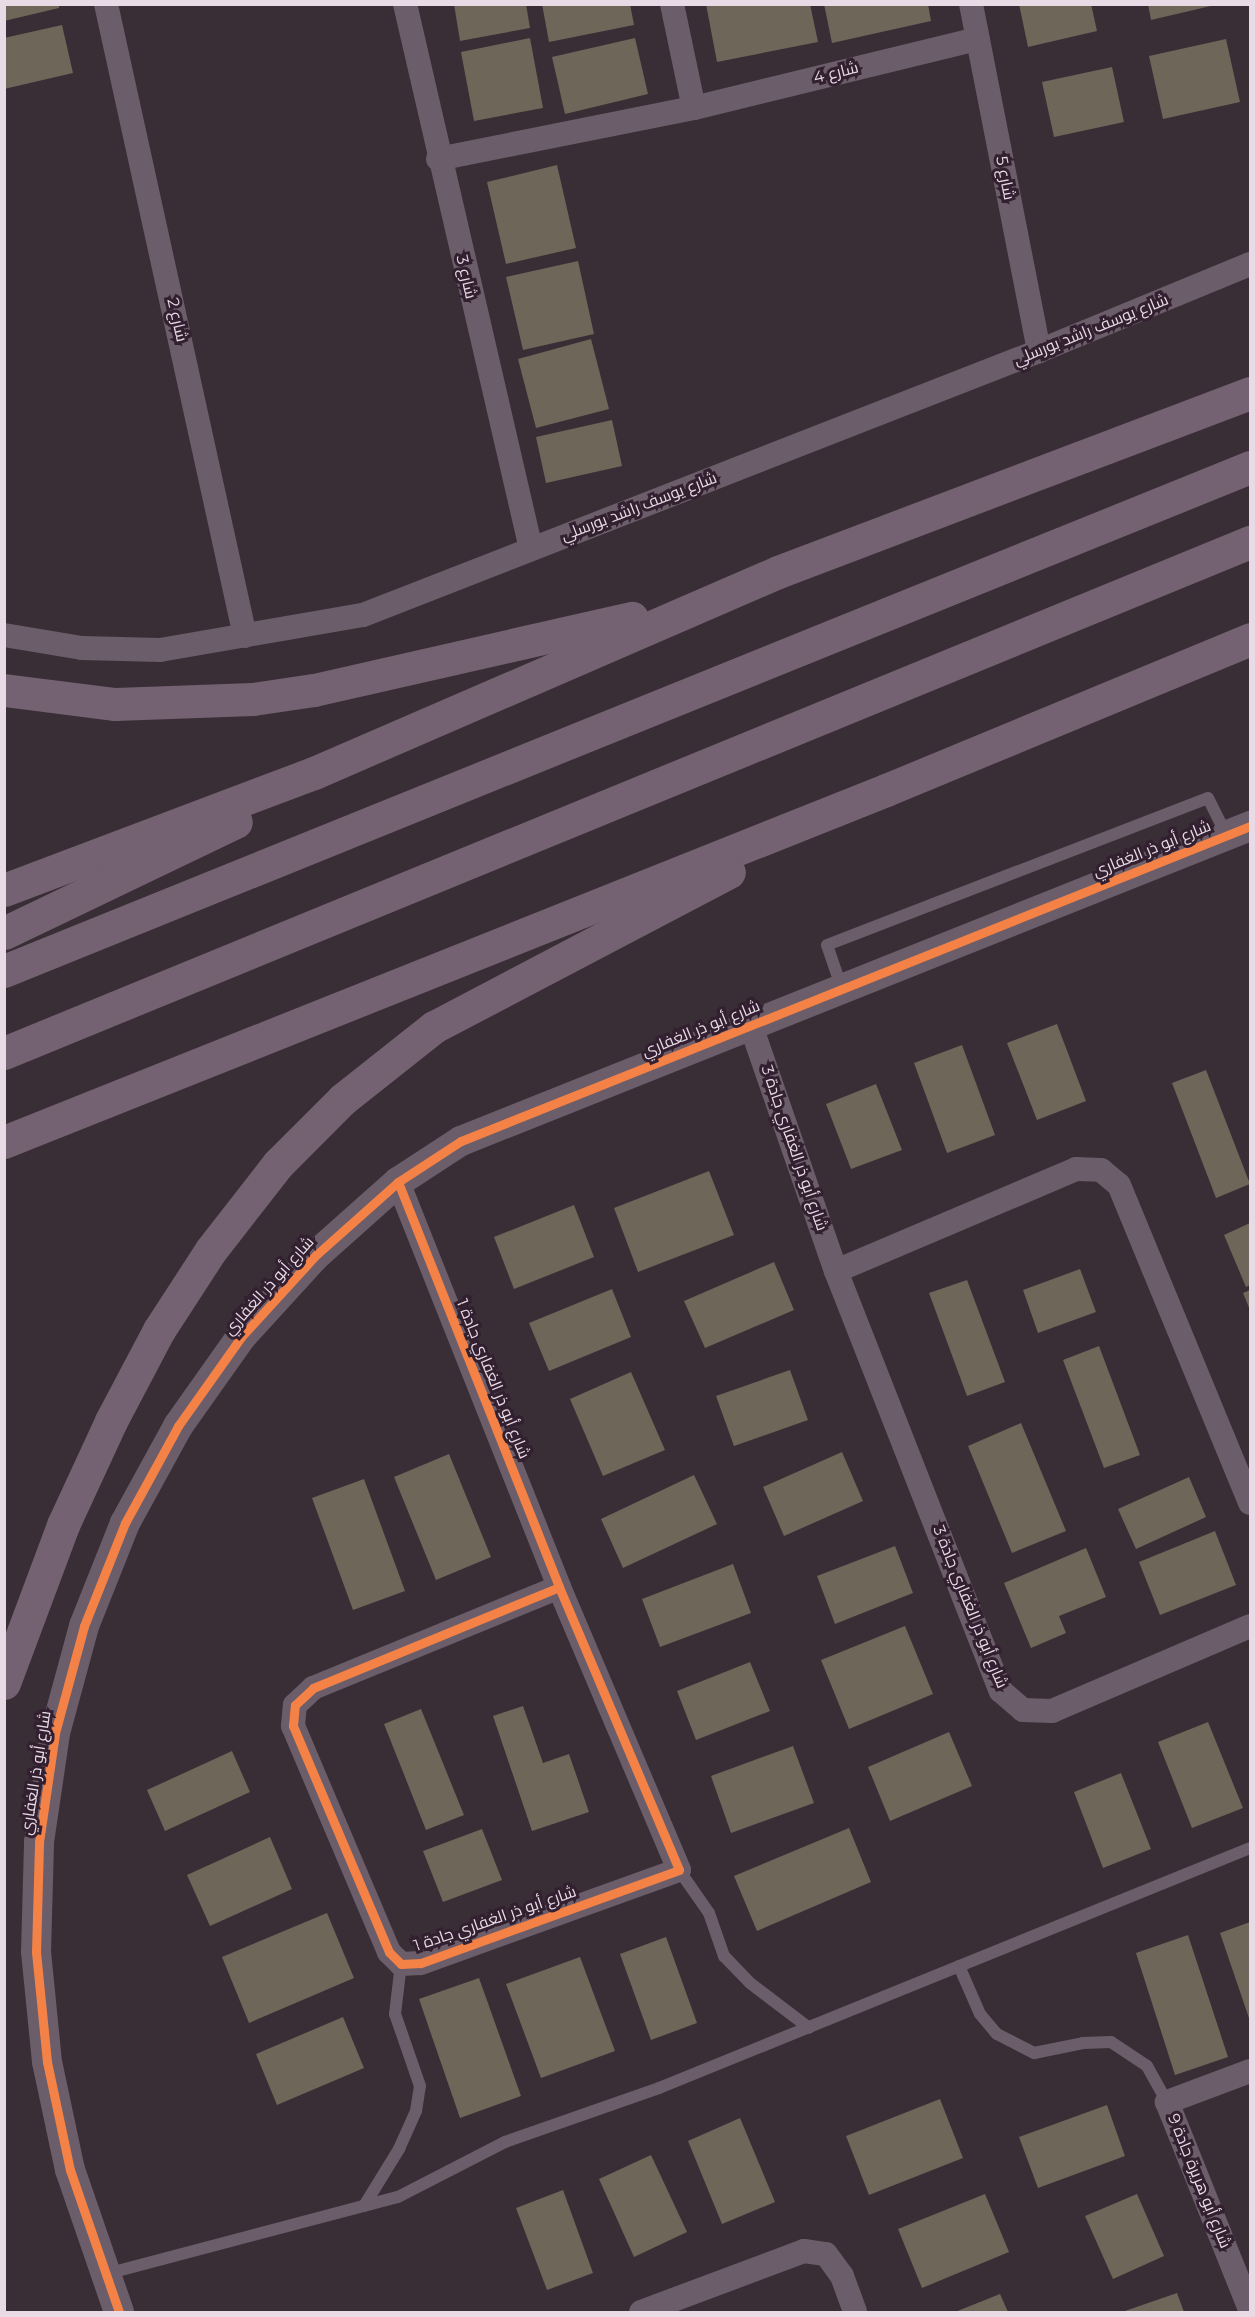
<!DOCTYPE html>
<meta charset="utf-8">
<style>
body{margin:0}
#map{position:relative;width:1255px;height:2317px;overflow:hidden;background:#392e36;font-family:Montserrat,Cairo,sans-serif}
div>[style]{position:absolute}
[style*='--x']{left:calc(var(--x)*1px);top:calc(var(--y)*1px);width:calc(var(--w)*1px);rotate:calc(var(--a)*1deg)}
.building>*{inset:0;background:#6e6658}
.service>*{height:12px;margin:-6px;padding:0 6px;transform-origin:6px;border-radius:6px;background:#6b5d69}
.minor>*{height:24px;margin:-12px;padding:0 12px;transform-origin:12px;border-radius:12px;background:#6b5d69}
.tertiary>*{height:30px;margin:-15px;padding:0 15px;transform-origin:15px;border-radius:15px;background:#6b5d69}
.motorway>*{height:33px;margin:-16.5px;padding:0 16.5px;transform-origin:16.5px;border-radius:16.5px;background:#746171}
.cycleway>*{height:9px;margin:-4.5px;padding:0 4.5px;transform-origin:4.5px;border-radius:4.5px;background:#f48246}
span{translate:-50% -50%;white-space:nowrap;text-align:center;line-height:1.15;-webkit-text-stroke:6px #321f30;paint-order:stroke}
.street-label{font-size:16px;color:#e8dbe6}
.frame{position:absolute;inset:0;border:6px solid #e8dbe6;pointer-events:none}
</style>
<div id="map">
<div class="building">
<i style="clip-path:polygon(4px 4px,59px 4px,59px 8px,4px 21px)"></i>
<i style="clip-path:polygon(454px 4px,526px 4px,530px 28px,460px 41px)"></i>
<i style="clip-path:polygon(542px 4px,630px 4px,634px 25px,549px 42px)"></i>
<i style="clip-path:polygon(706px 4px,810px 4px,818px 42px,717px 62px)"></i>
<i style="clip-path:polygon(824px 4px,928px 4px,931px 21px,832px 43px)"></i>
<i style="clip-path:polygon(1019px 4px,1091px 4px,1097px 31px,1028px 47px)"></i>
<i style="clip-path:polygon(1148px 4px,1215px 4px,1215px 5px,1151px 20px)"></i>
<i style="clip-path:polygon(62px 25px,73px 73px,4px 89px,4px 38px)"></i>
<i style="clip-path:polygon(530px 38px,543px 108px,474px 121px,461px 52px)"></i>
<i style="clip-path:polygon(635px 38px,648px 94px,565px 114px,552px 57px)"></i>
<i style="clip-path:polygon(1226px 39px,1240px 102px,1163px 119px,1149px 56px)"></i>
<i style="clip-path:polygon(1112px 67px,1124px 122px,1054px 137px,1042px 82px)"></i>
<i style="clip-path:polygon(557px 165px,576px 248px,506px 264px,487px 182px)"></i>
<i style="clip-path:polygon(578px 261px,594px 334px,523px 350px,506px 277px)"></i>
<i style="clip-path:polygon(591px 339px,609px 409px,536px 428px,518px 359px)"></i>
<i style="clip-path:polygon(612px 420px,622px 466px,546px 483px,536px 437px)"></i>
<i style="clip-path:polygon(1057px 1024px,1086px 1101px,1037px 1120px,1007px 1043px)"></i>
<i style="clip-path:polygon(962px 1045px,995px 1135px,947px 1153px,914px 1063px)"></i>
<i style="clip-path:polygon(1206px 1070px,1250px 1184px,1216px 1198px,1172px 1083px)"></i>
<i style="clip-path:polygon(876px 1084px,902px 1150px,851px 1169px,826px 1104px)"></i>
<i style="clip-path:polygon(709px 1171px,734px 1235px,638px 1272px,614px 1208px)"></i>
<i style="clip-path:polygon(574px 1205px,594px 1257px,514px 1289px,494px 1237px)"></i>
<i style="clip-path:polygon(1250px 1223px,1250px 1285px,1246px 1287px,1224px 1235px)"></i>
<i style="clip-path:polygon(774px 1262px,794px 1310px,705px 1348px,684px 1301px)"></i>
<i style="clip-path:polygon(1080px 1269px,1096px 1312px,1038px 1333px,1023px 1290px)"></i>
<i style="clip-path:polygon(967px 1280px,1005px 1382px,967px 1396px,929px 1293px)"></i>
<i style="clip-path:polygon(612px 1289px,631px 1337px,549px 1371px,529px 1323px)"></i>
<i style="clip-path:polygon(1250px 1290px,1250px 1310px,1243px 1293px)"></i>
<i style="clip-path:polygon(1099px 1346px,1140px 1455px,1104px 1468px,1063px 1360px)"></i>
<i style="clip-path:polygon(790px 1370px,808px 1420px,734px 1446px,716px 1396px)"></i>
<i style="clip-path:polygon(631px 1372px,665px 1450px,603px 1476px,570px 1399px)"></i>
<i style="clip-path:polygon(1021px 1423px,1066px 1531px,1012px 1553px,968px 1446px)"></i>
<i style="clip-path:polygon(842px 1452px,863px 1501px,784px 1536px,763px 1487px)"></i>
<i style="clip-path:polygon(449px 1454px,491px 1557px,436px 1580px,394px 1477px)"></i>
<i style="clip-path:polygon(694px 1475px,717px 1524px,623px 1568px,601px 1519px)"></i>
<i style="clip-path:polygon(1189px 1477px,1206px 1517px,1136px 1549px,1118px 1509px)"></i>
<i style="clip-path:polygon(364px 1479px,405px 1591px,353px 1610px,312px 1498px)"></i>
<i style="clip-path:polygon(1215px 1531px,1236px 1585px,1160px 1615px,1139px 1562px)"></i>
<i style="clip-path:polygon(895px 1546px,913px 1593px,835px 1624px,817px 1576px)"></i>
<i style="clip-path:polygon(1086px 1548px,1106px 1597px,1059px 1616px,1066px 1633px,1031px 1648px,1004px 1583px)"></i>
<i style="clip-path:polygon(733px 1564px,751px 1613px,660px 1647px,642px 1599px)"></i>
<i style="clip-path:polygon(905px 1626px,933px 1694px,849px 1729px,821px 1660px)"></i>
<i style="clip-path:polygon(750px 1662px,770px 1711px,696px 1740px,677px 1691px)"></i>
<i style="clip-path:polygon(523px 1706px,543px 1763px,569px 1754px,589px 1812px,532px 1831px,493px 1716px)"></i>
<i style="clip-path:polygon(421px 1709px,464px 1815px,426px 1830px,384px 1724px)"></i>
<i style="clip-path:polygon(1208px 1722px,1243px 1808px,1192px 1828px,1158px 1742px)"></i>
<i style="clip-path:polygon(949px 1732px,972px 1786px,890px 1821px,868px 1767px)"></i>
<i style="clip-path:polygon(793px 1746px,814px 1803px,731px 1833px,711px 1776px)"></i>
<i style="clip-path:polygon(232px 1751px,250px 1792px,165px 1831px,147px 1790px)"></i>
<i style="clip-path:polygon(1121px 1773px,1151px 1849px,1103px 1868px,1074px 1792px)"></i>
<i style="clip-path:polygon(849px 1828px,871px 1882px,757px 1931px,734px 1876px)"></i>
<i style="clip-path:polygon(482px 1829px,502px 1880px,443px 1902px,423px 1851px)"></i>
<i style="clip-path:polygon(270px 1837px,292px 1889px,210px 1926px,187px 1875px)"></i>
<i style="clip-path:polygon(327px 1913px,354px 1978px,249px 2023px,222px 1957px)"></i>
<i style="clip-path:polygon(1250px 1922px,1250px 2021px,1220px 1933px)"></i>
<i style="clip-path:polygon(1188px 1935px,1228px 2057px,1175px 2075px,1136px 1953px)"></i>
<i style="clip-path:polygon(666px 1937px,697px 2023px,651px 2040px,620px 1954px)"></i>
<i style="clip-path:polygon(580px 1957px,615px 2051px,541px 2078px,506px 1984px)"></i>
<i style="clip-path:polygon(479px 1978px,521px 2096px,460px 2118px,419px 1999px)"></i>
<i style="clip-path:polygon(343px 2017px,364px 2068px,277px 2105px,256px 2054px)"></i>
<i style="clip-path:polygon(940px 2099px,963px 2158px,869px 2195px,846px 2136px)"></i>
<i style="clip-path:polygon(1107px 2105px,1125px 2156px,1038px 2188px,1019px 2137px)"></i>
<i style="clip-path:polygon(740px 2118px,775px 2202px,722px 2224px,688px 2141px)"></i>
<i style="clip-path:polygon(651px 2155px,687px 2232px,634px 2257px,599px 2179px)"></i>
<i style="clip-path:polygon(563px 2190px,593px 2273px,547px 2290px,516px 2208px)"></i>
<i style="clip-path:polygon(985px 2194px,1009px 2252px,922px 2288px,898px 2229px)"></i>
<i style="clip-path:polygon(1137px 2194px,1164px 2256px,1113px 2279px,1085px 2216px)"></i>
<i style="clip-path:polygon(1177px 2293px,1184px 2312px,1122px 2312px)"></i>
<i style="clip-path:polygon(1000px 2294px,1008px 2312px,955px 2312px)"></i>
</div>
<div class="service">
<i style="--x:842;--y:989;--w:46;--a:-108.8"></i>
<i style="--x:827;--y:945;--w:408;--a:-21.1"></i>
<i style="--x:1208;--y:798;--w:40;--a:63.4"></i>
<i style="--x:679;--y:1870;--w:52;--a:55.1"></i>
<i style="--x:709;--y:1913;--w:46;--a:70.8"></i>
<i style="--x:724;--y:1956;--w:37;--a:46"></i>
<i style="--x:750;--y:1983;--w:74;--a:37.3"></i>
<i style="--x:959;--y:1966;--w:52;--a:66.4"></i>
<i style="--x:980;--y:2014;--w:26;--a:50"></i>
<i style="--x:997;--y:2034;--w:42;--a:27.2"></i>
<i style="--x:1034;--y:2053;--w:50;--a:-11.5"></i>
<i style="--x:1083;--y:2043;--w:28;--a:-2"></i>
<i style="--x:1111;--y:2042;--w:43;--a:33.7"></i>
<i style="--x:1147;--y:2066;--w:41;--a:60.9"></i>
<i style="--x:364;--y:2206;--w:67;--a:-58.4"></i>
<i style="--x:399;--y:2149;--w:42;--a:-65.9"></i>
<i style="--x:416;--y:2111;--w:25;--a:-81"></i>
<i style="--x:420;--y:2086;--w:76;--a:-109.1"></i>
<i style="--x:395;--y:2014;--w:50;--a:-83.2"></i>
<i style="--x:106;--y:2274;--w:302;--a:-14.8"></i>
<i style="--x:398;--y:2197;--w:120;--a:-27.2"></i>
<i style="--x:505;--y:2142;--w:163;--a:-19.3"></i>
<i style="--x:659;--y:2088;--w:638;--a:-22.1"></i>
</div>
<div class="minor">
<i style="--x:106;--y:4;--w:647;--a:77.6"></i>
<i style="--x:405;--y:4;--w:559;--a:76.98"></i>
<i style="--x:672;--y:4;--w:106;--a:78.1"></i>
<i style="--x:971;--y:4;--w:354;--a:78.9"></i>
<i style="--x:438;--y:159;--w:261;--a:-11.3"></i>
<i style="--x:694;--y:108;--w:292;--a:-13.7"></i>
<i style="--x:4;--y:635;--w:79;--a:9.5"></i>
<i style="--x:82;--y:648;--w:78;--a:1.5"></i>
<i style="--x:160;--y:650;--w:206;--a:-9.8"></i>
<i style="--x:363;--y:615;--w:726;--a:-21.33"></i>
<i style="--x:1039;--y:351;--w:228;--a:-22.4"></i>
<i style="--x:751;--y:1026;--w:259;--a:70.9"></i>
<i style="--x:836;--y:1271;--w:451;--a:68.6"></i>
<i style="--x:1001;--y:1691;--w:29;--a:41"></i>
<i style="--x:1023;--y:1710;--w:29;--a:2"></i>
<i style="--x:1052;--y:1711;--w:215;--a:-23.2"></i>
<i style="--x:398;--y:1182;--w:436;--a:68.3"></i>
<i style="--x:559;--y:1587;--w:307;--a:67"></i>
<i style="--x:679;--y:1870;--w:275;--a:160.2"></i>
<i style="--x:420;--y:1963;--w:19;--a:177"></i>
<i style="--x:401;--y:1964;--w:17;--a:-135"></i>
<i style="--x:389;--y:1952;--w:246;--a:-113"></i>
<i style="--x:293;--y:1726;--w:21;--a:-85"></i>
<i style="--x:295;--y:1705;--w:25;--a:-43"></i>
<i style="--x:313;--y:1688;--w:266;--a:-22.3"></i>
<i style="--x:836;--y:1271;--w:261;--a:-23"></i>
<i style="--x:1076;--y:1169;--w:25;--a:2"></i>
<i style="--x:1101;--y:1170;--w:23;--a:40"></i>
<i style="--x:1119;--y:1185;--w:344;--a:67.6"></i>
<i style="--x:1250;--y:2071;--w:89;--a:159.5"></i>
<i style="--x:1167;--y:2102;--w:223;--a:68.2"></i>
<i style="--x:641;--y:2312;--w:174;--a:-20.5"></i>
<i style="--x:804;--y:2251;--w:22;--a:8"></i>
<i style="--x:826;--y:2254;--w:27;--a:54"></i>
<i style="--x:842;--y:2276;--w:38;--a:70"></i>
</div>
<div class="tertiary">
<i style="--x:119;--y:2312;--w:150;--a:-109"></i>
<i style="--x:70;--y:2170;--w:110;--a:-102"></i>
<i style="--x:47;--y:2062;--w:111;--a:-95.7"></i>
<i style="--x:36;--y:1952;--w:110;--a:-88.4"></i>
<i style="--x:39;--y:1842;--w:110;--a:-81.6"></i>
<i style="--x:55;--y:1733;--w:111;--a:-74.8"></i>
<i style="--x:84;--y:1626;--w:111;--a:-68.3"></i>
<i style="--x:125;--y:1523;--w:111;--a:-61.3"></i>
<i style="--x:178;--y:1426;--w:109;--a:-54.7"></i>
<i style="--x:241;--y:1337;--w:111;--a:-47.6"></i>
<i style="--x:316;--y:1255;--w:110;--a:-41.7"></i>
<i style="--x:398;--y:1182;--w:75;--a:-33.1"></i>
<i style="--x:461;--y:1141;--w:850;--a:-21.76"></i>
</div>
<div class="motorway">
<i style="--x:4;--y:690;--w:112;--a:7.2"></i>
<i style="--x:115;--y:704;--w:138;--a:-2.1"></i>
<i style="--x:253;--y:699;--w:62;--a:-8.4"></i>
<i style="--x:314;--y:690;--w:326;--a:-12.8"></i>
<i style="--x:4;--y:890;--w:331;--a:-20.7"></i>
<i style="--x:314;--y:773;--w:506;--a:-23.42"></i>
<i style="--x:778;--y:572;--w:505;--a:-20.77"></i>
<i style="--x:4;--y:933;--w:257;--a:-25.6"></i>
<i style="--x:4;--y:971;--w:1344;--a:-22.02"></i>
<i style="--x:4;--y:1053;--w:1347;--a:-22.3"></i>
<i style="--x:4;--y:1142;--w:950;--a:-21.76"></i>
<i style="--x:886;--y:790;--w:394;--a:-22.5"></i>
<i style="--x:4;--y:1683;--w:169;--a:-69.5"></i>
<i style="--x:63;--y:1525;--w:115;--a:-65.2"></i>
<i style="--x:111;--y:1421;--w:103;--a:-62.2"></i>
<i style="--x:159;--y:1330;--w:95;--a:-57"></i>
<i style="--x:211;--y:1250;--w:109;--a:-52.1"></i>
<i style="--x:278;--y:1164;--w:92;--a:-45"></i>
<i style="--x:343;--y:1099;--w:116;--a:-38.4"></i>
<i style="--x:434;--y:1027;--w:333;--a:-27.7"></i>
</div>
<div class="cycleway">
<i style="--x:398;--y:1182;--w:436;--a:68.3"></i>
<i style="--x:559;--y:1587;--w:307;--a:67"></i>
<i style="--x:679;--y:1870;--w:275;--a:160.2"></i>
<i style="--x:420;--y:1963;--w:19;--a:177"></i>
<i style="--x:401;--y:1964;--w:17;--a:-135"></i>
<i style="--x:389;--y:1952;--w:246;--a:-113"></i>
<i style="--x:293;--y:1726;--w:21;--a:-85"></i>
<i style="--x:295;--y:1705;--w:25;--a:-43"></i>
<i style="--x:313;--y:1688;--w:266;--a:-22.3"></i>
<i style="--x:119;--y:2312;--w:150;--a:-109"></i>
<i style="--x:70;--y:2170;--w:110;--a:-102"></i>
<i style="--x:47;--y:2062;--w:111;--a:-95.7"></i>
<i style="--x:36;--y:1952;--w:110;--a:-88.4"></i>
<i style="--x:39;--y:1842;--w:110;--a:-81.6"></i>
<i style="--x:55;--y:1733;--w:111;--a:-74.8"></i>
<i style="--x:84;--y:1626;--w:111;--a:-68.3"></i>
<i style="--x:125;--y:1523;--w:111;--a:-61.3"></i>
<i style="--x:178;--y:1426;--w:109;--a:-54.7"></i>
<i style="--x:241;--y:1337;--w:111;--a:-47.6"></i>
<i style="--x:316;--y:1255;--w:110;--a:-41.7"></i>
<i style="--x:398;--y:1182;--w:75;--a:-33.1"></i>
<i style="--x:461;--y:1141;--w:850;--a:-21.76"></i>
</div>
<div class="street-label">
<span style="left:836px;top:73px;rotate:-14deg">شارع 4</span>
<span style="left:1005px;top:178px;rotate:79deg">شارع 5</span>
<span style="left:466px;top:277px;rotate:77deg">شارع 3</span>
<span style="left:177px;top:320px;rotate:77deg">شارع 2</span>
<span style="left:1091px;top:330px;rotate:-22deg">شارع يوسف راشد بورسلي</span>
<span style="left:639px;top:507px;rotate:-21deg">شارع يوسف راشد بورسلي</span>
<span style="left:1152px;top:849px;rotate:-22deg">شارع أبو ذر الغفاري</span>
<span style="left:701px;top:1029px;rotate:-22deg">شارع أبو ذر الغفاري</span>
<span style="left:794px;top:1148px;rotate:71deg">شارع أبو ذر الغفاري جادة 3</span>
<span style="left:269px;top:1286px;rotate:-48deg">شارع أبو ذر الغفاري</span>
<span style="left:493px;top:1379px;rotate:68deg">شارع أبو ذر الغفاري جادة 1</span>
<span style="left:970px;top:1607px;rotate:68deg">شارع أبو ذر الغفاري جادة 3</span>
<span style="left:36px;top:1773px;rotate:-81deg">شارع أبو ذر الغفاري</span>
<span style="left:495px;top:1919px;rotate:-19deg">شارع أبو ذر الغفاري جادة 1</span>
<span style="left:1199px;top:2181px;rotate:68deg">شارع أبو هريرة جادة 9</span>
</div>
<div class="frame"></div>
</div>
